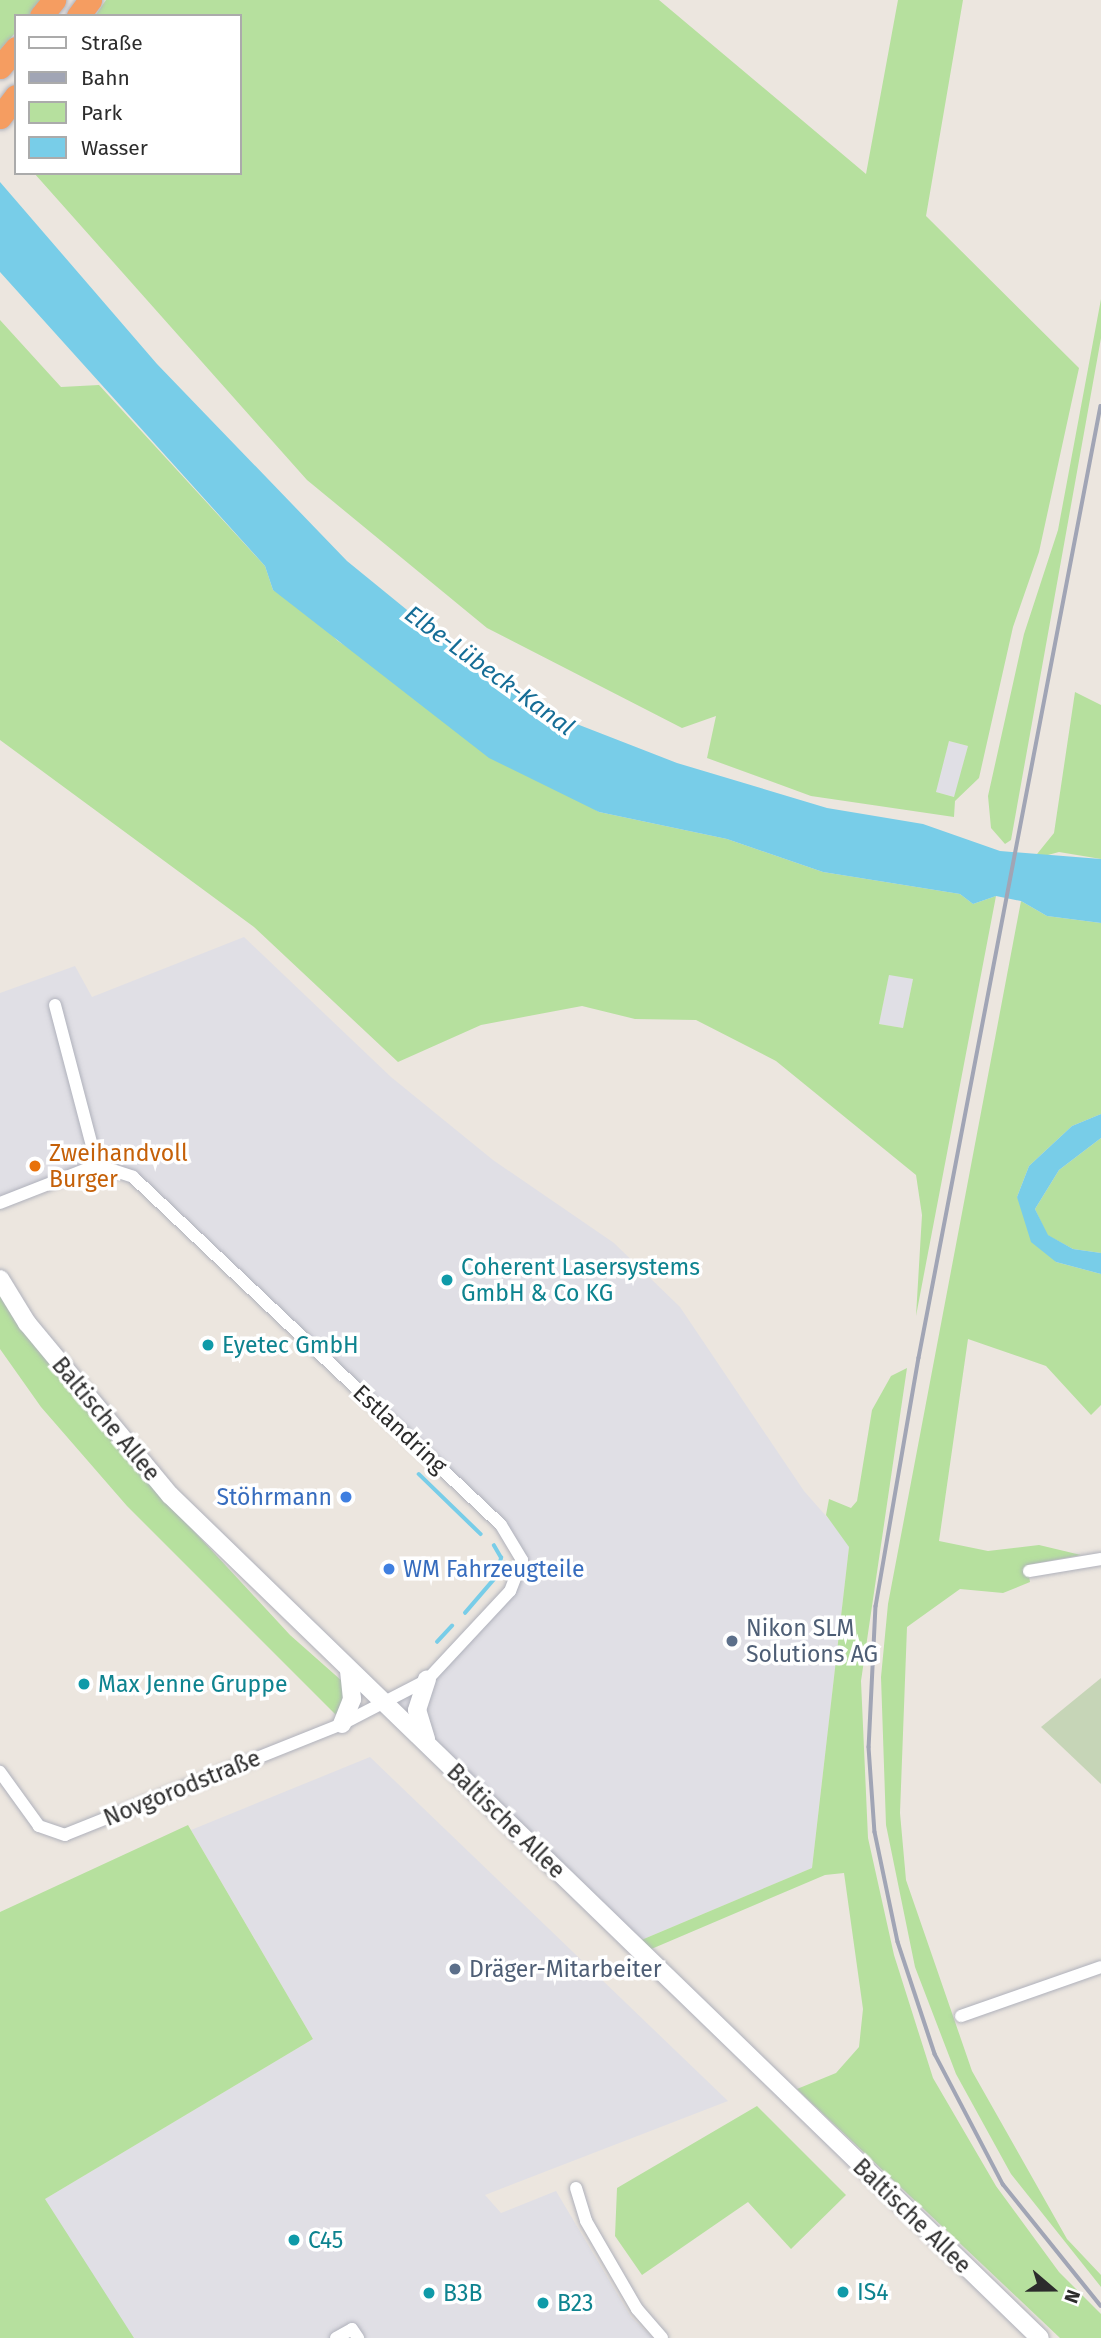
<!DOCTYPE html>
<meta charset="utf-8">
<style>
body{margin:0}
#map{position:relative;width:1101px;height:2338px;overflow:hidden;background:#ece6df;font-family:"Fira Sans",sans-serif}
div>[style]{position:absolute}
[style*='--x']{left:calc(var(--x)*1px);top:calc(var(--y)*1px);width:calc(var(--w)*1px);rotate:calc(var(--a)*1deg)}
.industrial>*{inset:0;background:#e0dfe5}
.green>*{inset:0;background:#b6e09e}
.cemetery>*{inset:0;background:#c6d5b7}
.water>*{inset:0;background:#78cde8}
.stream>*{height:3.5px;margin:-1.75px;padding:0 1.75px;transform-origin:1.75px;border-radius:1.75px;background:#78cde8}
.roads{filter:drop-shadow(0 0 2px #afb1bb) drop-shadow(0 0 2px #afb1bb)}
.street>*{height:12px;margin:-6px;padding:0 6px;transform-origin:6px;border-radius:6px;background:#fff}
.secondary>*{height:18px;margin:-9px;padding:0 9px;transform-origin:9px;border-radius:9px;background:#fff}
.highway>*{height:23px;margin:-11.5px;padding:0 11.5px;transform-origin:11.5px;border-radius:11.5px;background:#f59d61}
.rail>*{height:3.5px;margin:-1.75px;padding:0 1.75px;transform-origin:1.75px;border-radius:1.75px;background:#a1a5b5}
.dots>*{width:19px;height:19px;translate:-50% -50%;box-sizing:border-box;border:4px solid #fff;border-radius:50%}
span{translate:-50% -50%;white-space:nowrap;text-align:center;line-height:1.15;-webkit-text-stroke:7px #fff;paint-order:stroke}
.food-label{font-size:23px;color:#c56008}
.left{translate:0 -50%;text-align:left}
.culture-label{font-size:23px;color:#0d838f}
.street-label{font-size:23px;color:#2c2c2c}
.shop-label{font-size:23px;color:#366cbe}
.right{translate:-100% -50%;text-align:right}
.service-label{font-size:23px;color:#4e5e75}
.water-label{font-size:24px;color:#156d96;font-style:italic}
.legend{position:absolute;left:14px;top:14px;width:228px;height:161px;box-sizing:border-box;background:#fff;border:2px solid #ababab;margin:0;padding:9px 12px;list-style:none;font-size:21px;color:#2c2c2c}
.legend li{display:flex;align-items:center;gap:14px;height:35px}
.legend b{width:35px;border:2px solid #ababab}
.north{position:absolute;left:1017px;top:2254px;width:70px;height:70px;-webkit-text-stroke:5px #fff;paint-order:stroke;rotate:110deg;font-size:19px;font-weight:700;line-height:28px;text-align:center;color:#2c2c2c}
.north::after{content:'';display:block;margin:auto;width:24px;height:32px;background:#2c2c2c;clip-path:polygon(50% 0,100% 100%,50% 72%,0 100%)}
</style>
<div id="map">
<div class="industrial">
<i style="clip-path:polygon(949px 741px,968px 746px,955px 797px,935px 792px)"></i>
<i style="clip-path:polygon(244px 937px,391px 1077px,493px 1160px,614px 1243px,680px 1307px,804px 1491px,841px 1533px,849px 1547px,812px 1868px,639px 1941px,395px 1700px,427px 1680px,510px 1591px,518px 1545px,151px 1193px,97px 1165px,0 1203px,0 993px,75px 966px,92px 997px)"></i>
<i style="clip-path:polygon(889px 974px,913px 979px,903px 1028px,879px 1024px)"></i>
<i style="clip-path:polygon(370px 1757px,728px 2101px,485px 2195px,501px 2213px,556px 2191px,631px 2317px,653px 2338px,134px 2338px,53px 2217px,45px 2199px,313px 2039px,191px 1830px)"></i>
</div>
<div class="green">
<i style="clip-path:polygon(0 0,41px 0,28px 16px,16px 16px,16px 32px,0 50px)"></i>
<i style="clip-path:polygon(evenodd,106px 0,659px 0,866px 174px,898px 0,963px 0,926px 216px,1079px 368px,1039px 552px,1013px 627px,979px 778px,955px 801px,954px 817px,811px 796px,707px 758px,716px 716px,682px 728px,487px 628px,307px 480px,34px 173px,240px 173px,240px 16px,95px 16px,106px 0,949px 741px,968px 746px,954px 797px,936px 792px,949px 741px)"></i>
<i style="clip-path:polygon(1101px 299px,1101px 338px,1011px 840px,1005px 844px,991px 828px,988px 796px,1024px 634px,1058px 530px)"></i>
<i style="clip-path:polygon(evenodd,0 320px,61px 387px,99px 385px,265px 566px,273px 590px,297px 602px,338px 641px,599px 812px,727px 839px,823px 872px,960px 894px,973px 904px,996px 896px,916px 1316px,922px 1215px,916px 1175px,776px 1061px,696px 1020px,635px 1019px,582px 1006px,481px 1025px,398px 1062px,254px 927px,0 740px,0 320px,889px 975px,913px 979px,903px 1028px,879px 1024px,889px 975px)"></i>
<i style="clip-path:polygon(1075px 692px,1101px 705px,1101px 859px,1059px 852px,1033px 859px,1054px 833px)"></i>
<i style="clip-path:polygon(1021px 901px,1047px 916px,1101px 923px,1101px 1114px,1072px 1126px,1029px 1166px,1017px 1197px,1056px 1262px,1101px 1274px,1101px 1405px,1091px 1415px,1046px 1366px,968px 1339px,939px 1541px,988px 1551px,1039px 1545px,1081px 1555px,1027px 1565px,1030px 1582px,1003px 1593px,960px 1589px,907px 1627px,900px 1813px,906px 1880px,972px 2071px,1067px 2239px,1101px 2275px,1101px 2287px,1011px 2174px,956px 2074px,915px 1967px,886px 1825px,881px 1677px,888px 1604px)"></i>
<i style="clip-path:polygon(1101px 1138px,1101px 1253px,1073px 1249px,1047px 1235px,1035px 1209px,1059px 1170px)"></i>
<i style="clip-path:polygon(0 1294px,116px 1447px,290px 1635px,342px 1681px,347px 1689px,337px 1716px,127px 1506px,41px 1407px,0 1349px)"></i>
<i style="clip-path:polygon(907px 1368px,861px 1681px,868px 1838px,894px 1955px,933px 2078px,996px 2186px,1059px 2272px,1101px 2314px,1101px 2338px,1060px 2338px,797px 2089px,836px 2073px,859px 2047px,863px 2009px,844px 1873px,825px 1875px,649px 1950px,639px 1941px,812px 1868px,849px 1547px,826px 1515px,829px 1499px,851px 1508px,857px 1501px,872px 1410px,891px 1376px)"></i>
<i style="clip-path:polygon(188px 1825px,313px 2039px,45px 2199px,134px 2338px,0 2338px,0 1912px)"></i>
<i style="clip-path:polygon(757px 2106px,846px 2195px,791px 2249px,748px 2202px,642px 2275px,615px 2236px,617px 2188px)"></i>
</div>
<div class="cemetery">
<i style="clip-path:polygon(1101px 1678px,1101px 1784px,1041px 1727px)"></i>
</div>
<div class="water">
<i style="clip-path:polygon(0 182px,157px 364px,347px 561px,477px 667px,569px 721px,677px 763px,827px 808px,923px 824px,1000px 851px,1101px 859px,1101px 923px,1047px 916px,1021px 901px,996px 896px,973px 904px,960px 894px,823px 872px,727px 839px,599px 812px,489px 758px,273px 590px,265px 566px,0 272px)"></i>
<i style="clip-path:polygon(1101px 1114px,1101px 1138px,1059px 1170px,1035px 1209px,1048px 1235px,1073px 1249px,1101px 1253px,1101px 1274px,1056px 1262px,1031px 1242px,1017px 1197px,1029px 1166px,1072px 1126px)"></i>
</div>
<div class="stream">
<i style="--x:419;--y:1474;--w:86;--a:44.1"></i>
<i style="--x:465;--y:1613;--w:48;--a:-49.3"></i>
<i style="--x:496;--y:1577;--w:20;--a:-75"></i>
<i style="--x:501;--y:1558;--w:14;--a:-120"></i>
<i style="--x:437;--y:1642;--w:22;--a:-47"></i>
</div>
<div class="roads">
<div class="street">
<i style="--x:55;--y:1005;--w:165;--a:75.3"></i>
<i style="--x:0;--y:1203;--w:104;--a:-21.4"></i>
<i style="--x:97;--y:1165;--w:38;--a:18"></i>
<i style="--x:133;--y:1177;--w:506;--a:43.4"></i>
<i style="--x:501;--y:1525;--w:41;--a:59"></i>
<i style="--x:522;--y:1560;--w:33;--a:111"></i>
<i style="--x:510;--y:1591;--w:122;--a:133"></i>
<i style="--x:427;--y:1680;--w:96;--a:152.6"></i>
<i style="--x:342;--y:1724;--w:298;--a:158.2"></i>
<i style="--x:65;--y:1835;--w:28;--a:-161"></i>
<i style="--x:39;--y:1826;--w:67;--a:-125.8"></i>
<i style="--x:1029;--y:1571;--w:73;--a:-9.5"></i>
<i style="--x:961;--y:2016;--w:148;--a:-19.3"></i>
<i style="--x:576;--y:2188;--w:34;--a:73"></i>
<i style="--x:586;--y:2221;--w:102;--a:59.9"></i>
<i style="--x:637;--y:2309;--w:38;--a:49"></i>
<i style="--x:336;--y:2338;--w:18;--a:-29"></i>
<i style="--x:352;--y:2329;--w:11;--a:56"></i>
</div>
<div class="secondary">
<i style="--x:0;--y:1279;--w:52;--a:58.5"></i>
<i style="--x:27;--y:1323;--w:224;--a:50.3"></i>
<i style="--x:170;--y:1495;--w:1211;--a:44.1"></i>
<i style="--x:342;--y:1724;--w:27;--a:-68"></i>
<i style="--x:352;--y:1699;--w:30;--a:-96"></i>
<i style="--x:426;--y:1739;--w:30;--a:-107"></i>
<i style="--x:417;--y:1710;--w:32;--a:-72"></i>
</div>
<div class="highway">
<i style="--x:41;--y:16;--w:21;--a:-51"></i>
<i style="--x:78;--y:16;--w:20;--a:-53"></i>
<i style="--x:0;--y:67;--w:25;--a:-50"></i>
<i style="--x:0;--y:117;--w:26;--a:-53"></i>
</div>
</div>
<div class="rail">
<i style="--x:1101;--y:406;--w:969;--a:100.82"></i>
<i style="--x:919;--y:1358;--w:252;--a:99.8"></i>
<i style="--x:876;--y:1606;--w:141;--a:92.8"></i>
<i style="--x:869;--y:1747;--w:85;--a:86"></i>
<i style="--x:875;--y:1832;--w:112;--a:78.2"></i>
<i style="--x:898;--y:1942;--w:118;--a:71.7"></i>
<i style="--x:935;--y:2054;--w:147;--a:62.4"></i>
<i style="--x:1003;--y:2184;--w:156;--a:51.2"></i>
</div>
<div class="dots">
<i style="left:35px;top:1166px;background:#e8710a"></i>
<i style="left:447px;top:1280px;background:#0f9aa8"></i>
<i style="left:208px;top:1345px;background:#0f9aa8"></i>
<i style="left:346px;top:1497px;background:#3f7fe0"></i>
<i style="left:389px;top:1569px;background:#3f7fe0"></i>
<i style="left:732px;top:1641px;background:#5c6f8a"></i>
<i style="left:84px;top:1684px;background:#0f9aa8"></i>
<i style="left:455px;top:1969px;background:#5c6f8a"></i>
<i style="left:294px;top:2240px;background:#0f9aa8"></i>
<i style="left:843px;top:2292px;background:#0f9aa8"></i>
<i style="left:429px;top:2293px;background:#0f9aa8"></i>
<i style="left:543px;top:2303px;background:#0f9aa8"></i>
</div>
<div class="food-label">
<span class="left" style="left:49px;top:1166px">Zweihandvoll<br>Burger</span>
</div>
<div class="culture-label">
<span class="left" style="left:461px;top:1280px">Coherent Lasersystems<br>GmbH &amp; Co KG</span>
<span class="left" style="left:222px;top:1345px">Eyetec GmbH</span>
<span class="left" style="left:98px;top:1684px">Max Jenne Gruppe</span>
<span class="left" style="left:308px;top:2240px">C45</span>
<span class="left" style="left:857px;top:2292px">IS4</span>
<span class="left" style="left:443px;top:2293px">B3B</span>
<span class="left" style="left:557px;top:2303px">B23</span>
</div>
<div class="street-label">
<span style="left:106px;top:1419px;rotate:50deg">Baltische Allee</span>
<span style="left:400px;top:1429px;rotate:43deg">Estlandring</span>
<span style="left:182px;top:1788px;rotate:-22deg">Novgorodstraße</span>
<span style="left:506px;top:1821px;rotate:44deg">Baltische Allee</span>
<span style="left:912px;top:2216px;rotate:44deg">Baltische Allee</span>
</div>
<div class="shop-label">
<span class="right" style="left:332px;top:1497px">Stöhrmann</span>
<span class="left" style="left:403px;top:1569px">WM Fahrzeugteile</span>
</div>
<div class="service-label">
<span class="left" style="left:746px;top:1641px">Nikon SLM<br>Solutions AG</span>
<span class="left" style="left:469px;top:1969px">Dräger-Mitarbeiter</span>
</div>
<div class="water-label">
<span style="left:489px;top:671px;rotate:36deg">Elbe-Lübeck-Kanal</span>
</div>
<ul class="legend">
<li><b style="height:9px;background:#fff"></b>Straße</li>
<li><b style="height:9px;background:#a1a5b5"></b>Bahn</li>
<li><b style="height:19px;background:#b6e09e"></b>Park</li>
<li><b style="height:19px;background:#78cde8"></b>Wasser</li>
</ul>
<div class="north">N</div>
</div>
